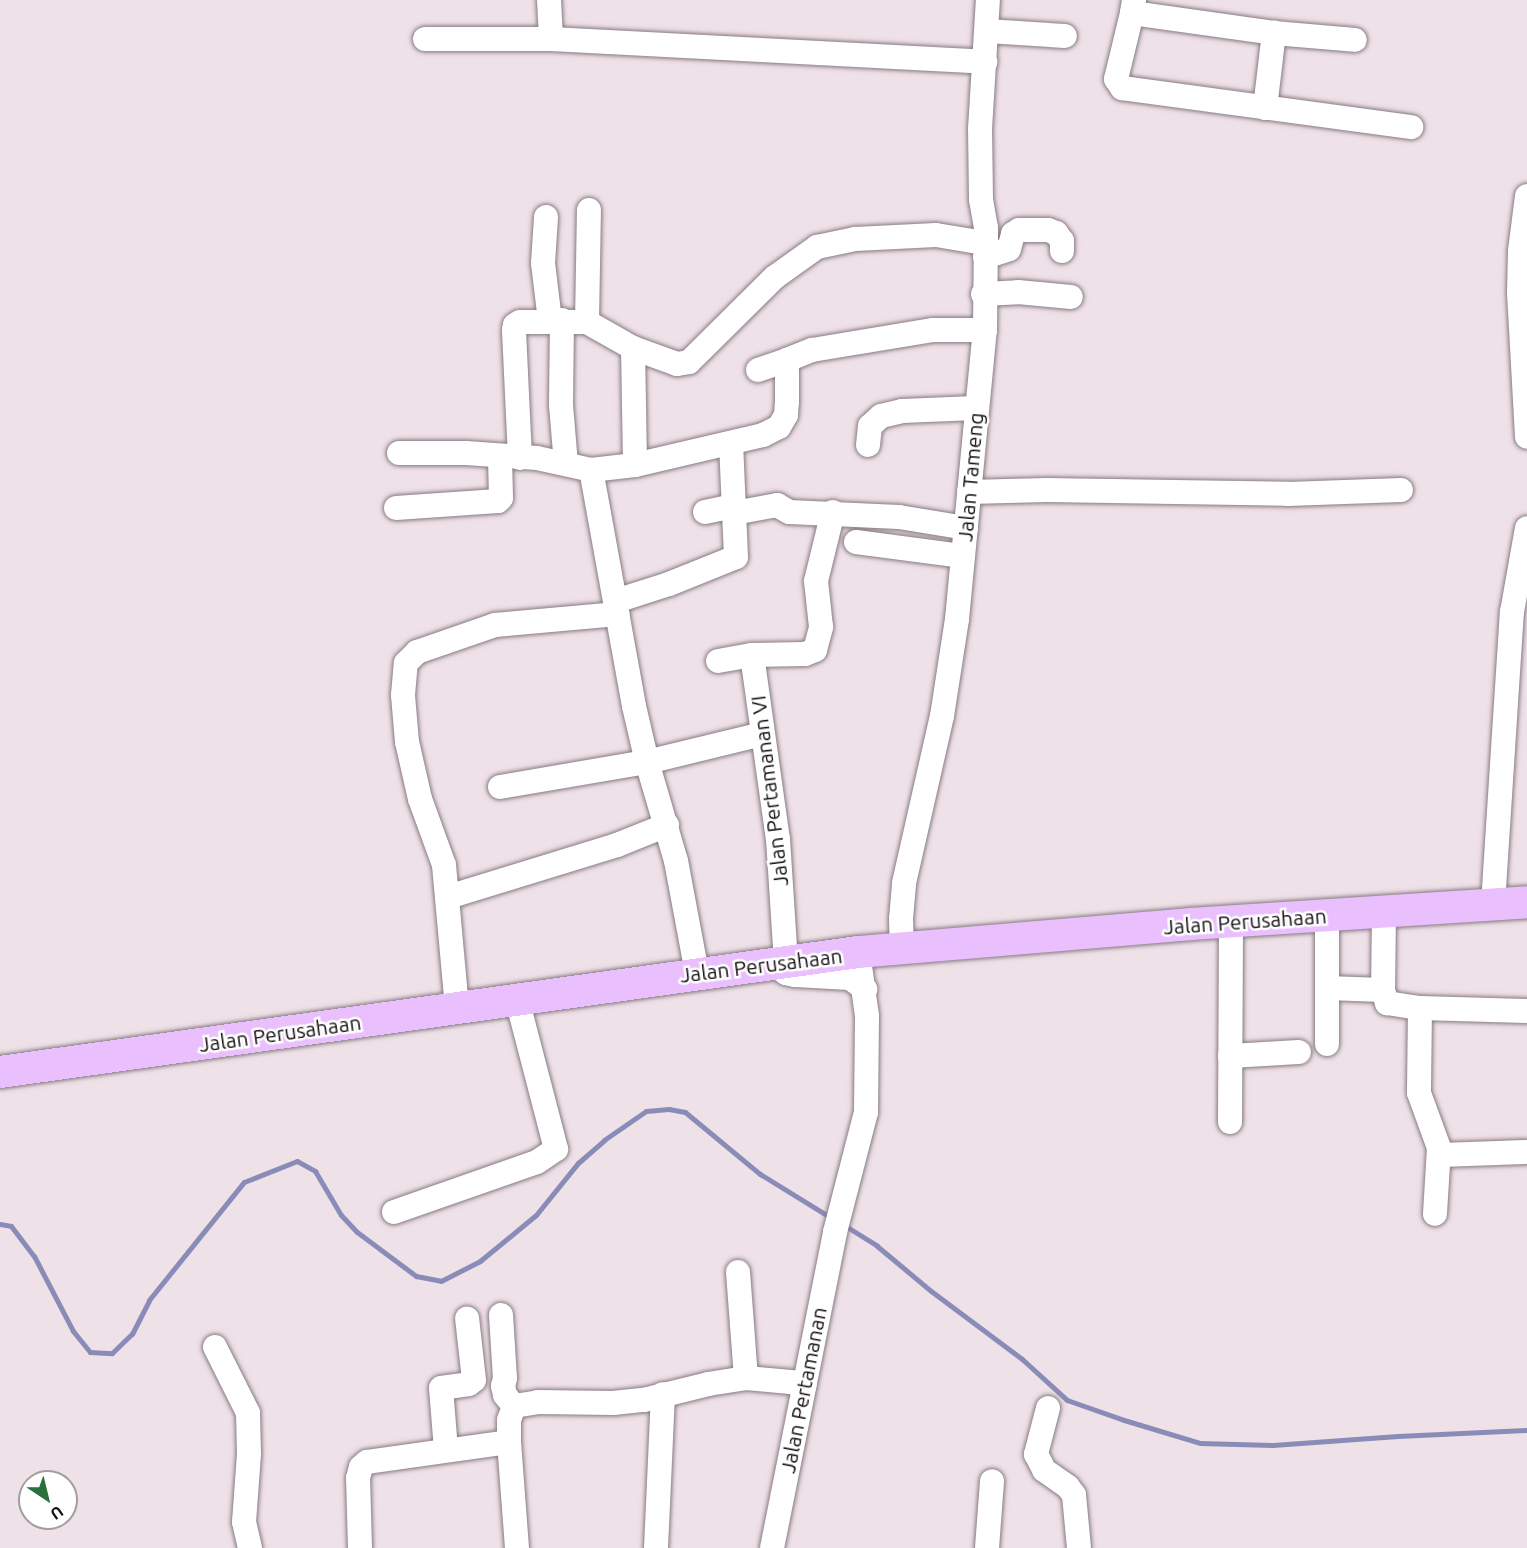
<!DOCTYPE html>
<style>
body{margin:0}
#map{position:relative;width:1527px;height:1548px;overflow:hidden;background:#efe1e8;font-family:Ubuntu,sans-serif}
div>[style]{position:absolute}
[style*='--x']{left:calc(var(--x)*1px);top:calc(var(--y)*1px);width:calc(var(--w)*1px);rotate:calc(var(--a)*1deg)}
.stream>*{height:5px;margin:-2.5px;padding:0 2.5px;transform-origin:2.5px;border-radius:2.5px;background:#8a8cb8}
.roads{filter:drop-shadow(0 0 2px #877b81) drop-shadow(0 0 2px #877b81)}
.minor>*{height:24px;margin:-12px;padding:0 12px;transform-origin:12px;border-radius:12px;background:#fff}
.major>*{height:32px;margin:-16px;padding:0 16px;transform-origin:16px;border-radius:16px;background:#eabffd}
span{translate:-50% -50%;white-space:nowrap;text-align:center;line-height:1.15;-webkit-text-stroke:5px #fff;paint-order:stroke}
.street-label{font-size:21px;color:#141012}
.north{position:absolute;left:18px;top:1470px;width:60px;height:60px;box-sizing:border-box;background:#fff;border:2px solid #a19fa0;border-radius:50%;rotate:145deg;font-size:16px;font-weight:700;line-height:24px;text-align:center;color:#141012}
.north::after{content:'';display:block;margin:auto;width:21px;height:27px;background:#2b6f3a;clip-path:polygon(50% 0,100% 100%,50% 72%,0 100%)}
</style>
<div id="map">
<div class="stream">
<i style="--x:0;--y:1224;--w:11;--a:10"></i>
<i style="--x:11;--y:1226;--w:38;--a:53"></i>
<i style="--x:34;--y:1256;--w:85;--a:62.5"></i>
<i style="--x:73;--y:1331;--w:27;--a:51"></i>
<i style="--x:90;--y:1352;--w:22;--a:3"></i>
<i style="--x:112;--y:1353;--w:28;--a:-44"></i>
<i style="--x:132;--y:1334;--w:38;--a:-63"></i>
<i style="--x:149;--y:1300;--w:151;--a:-51.2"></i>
<i style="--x:244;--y:1182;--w:57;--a:-21.6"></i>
<i style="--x:297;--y:1161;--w:21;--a:29"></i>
<i style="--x:315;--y:1171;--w:51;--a:59.4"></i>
<i style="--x:341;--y:1215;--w:23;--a:47"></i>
<i style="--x:357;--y:1232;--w:74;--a:36.7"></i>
<i style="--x:416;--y:1276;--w:25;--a:11"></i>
<i style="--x:441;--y:1281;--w:44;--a:-27.1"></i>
<i style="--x:480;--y:1261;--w:72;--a:-39.4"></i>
<i style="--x:536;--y:1215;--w:67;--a:-51.1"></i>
<i style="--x:578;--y:1163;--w:35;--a:-41"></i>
<i style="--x:604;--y:1140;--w:51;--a:-34.6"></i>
<i style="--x:646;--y:1111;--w:23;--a:-5"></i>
<i style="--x:669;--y:1109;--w:16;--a:11"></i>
<i style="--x:685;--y:1112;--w:97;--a:39.6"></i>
<i style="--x:760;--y:1174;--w:86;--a:31.7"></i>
<i style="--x:844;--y:1225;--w:39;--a:32"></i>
<i style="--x:877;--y:1246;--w:70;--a:39.8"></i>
<i style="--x:931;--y:1291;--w:114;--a:36.8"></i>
<i style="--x:1022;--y:1359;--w:61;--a:42.3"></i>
<i style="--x:1067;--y:1400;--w:60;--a:19.3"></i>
<i style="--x:1124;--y:1420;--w:79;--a:16.8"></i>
<i style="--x:1200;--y:1443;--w:73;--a:1.6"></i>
<i style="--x:1273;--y:1445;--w:125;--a:-4.1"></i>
<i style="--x:1398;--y:1436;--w:129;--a:-2.7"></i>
</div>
<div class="roads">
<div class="minor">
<i style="--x:549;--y:0;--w:39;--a:87"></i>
<i style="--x:1134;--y:0;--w:13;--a:99"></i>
<i style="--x:1132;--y:13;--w:143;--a:8"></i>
<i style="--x:1274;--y:33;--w:81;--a:4.9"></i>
<i style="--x:1132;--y:13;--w:68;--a:103.6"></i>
<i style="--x:1116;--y:79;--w:11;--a:56"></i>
<i style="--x:1122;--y:88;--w:292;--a:7.7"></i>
<i style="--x:987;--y:31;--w:78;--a:3.7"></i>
<i style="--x:425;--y:39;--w:126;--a:0"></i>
<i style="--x:551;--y:39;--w:435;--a:3"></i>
<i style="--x:1265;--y:108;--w:76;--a:-83.2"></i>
<i style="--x:1527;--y:196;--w:55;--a:97.3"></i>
<i style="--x:1520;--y:251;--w:42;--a:91.4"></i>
<i style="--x:1519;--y:293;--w:144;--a:86.8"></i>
<i style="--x:546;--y:217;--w:46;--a:93.7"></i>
<i style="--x:543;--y:263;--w:58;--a:83.1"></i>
<i style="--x:985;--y:257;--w:25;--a:-18"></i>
<i style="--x:1009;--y:249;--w:16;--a:-75"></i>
<i style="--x:1013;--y:234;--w:7;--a:-34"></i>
<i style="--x:1019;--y:230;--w:29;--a:0"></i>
<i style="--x:1048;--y:230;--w:9;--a:21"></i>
<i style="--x:1056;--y:233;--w:10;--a:53"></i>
<i style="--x:1062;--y:241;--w:10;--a:90"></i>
<i style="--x:983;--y:294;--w:35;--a:-3"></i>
<i style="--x:1018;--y:292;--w:53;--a:5.4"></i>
<i style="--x:562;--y:320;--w:85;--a:90.7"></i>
<i style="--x:561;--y:405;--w:59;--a:85.2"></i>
<i style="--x:587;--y:322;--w:112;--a:-89"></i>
<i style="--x:633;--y:348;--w:117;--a:89"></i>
<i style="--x:758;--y:370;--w:31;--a:-19"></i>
<i style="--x:868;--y:445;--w:19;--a:-84"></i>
<i style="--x:870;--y:426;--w:15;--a:-42"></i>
<i style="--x:881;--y:416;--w:22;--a:-13"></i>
<i style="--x:902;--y:411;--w:73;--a:-2.4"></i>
<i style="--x:399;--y:453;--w:67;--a:0"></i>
<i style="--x:466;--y:453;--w:71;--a:4"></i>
<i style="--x:537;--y:458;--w:55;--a:12.5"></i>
<i style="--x:520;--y:458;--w:128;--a:-92.7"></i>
<i style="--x:514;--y:330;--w:5;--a:-79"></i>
<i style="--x:515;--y:325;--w:6;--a:-31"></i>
<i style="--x:520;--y:322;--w:67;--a:0"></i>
<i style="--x:587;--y:322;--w:53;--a:29.5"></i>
<i style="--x:633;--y:348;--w:47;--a:20"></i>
<i style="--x:677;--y:364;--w:12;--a:-9"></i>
<i style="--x:689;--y:362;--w:121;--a:-44.7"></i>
<i style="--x:775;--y:277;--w:52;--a:-35.5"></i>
<i style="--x:817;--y:247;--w:39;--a:-12"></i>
<i style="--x:855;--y:239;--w:81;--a:-2.8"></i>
<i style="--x:936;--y:235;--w:50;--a:9.3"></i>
<i style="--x:969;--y:492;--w:77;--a:-1.5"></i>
<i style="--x:1046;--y:490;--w:242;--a:0.9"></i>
<i style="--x:1288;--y:494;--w:113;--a:-2"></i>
<i style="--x:396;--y:508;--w:102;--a:-3.9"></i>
<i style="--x:498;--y:501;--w:4;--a:-45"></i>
<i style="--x:501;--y:498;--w:41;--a:-91.4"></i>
<i style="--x:705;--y:512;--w:29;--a:-12"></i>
<i style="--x:734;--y:513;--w:44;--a:-10.5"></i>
<i style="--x:777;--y:505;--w:14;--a:30"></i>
<i style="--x:789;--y:512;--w:110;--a:2.6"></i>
<i style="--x:899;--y:517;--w:68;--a:9.3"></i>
<i style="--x:856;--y:542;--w:108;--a:7.5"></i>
<i style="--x:616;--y:601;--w:56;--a:-17.8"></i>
<i style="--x:669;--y:584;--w:72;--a:-21.9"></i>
<i style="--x:736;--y:557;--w:114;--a:-92.5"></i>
<i style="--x:752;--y:655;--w:186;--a:82"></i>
<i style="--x:778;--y:839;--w:123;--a:86.3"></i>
<i style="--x:718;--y:661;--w:35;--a:-10"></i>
<i style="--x:752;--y:655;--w:53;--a:-1.1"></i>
<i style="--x:805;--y:654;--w:11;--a:-22"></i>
<i style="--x:815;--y:650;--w:24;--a:-75"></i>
<i style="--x:821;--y:627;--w:46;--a:-96.2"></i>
<i style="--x:816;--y:581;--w:71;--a:-76.2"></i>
<i style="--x:500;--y:787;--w:149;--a:-9.7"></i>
<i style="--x:647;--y:762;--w:118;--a:-13.7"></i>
<i style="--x:448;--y:897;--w:177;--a:-17.1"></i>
<i style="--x:617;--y:845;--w:54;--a:-21.8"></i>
<i style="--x:1493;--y:904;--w:293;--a:-86.3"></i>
<i style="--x:1512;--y:612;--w:85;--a:-79.9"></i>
<i style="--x:1384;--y:912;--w:78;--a:90.7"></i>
<i style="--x:1383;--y:990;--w:14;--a:73"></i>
<i style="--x:1387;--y:1003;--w:33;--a:9"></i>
<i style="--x:1420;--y:1008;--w:107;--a:1.6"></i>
<i style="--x:902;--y:948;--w:29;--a:-92"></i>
<i style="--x:901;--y:919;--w:36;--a:-85"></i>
<i style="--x:904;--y:883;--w:171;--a:-77.2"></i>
<i style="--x:942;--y:716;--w:98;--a:-81.2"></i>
<i style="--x:957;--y:619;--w:290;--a:-84.5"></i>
<i style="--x:985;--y:330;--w:102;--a:-89.4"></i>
<i style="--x:986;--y:228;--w:29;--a:-100"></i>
<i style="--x:981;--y:199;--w:70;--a:-90.8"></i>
<i style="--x:980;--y:129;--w:129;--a:-86.5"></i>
<i style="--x:775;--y:965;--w:14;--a:36"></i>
<i style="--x:786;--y:973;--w:9;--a:13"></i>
<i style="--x:795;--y:975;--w:55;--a:3.1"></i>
<i style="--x:850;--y:978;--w:19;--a:36"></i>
<i style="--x:697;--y:973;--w:114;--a:-100.6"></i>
<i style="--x:676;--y:861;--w:103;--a:-106.3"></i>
<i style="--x:647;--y:762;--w:57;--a:-103.1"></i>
<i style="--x:634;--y:706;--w:240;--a:-100.3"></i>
<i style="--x:591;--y:470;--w:44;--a:-6.5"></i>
<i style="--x:635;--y:465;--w:131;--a:-13.2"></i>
<i style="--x:763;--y:435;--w:18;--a:-27"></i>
<i style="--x:779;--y:427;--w:14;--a:-60"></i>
<i style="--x:786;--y:415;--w:13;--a:-86"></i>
<i style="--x:787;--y:402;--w:42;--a:-90"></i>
<i style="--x:787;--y:360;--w:27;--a:-22"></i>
<i style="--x:812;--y:350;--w:123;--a:-9.4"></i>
<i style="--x:933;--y:330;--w:52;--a:0"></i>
<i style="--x:1327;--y:988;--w:56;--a:2"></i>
<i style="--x:457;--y:1008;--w:144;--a:-95.2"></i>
<i style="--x:444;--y:865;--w:70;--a:-110"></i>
<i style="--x:420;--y:799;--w:58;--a:-102.8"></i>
<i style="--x:407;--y:742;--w:47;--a:-94.9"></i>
<i style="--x:403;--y:695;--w:32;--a:-85"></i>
<i style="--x:406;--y:663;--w:16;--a:-45"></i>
<i style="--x:417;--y:652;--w:83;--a:-19.1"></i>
<i style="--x:495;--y:625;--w:123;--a:-5.1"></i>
<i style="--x:1420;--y:1008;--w:85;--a:90.7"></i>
<i style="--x:1419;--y:1093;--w:59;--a:70"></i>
<i style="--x:1439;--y:1148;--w:66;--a:93.5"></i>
<i style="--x:1327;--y:1044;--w:129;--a:-90"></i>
<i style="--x:1230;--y:1056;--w:69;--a:-3.3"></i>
<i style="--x:1230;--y:1122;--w:200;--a:-89.7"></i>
<i style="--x:1439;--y:1155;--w:88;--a:-2"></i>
<i style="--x:394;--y:1212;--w:151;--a:-19.3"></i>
<i style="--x:537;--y:1162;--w:23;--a:-34"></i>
<i style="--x:556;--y:1149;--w:155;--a:-104.6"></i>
<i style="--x:738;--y:1272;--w:106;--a:85.7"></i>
<i style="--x:501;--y:1315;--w:63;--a:86.4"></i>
<i style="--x:505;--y:1378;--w:8;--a:104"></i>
<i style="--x:503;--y:1386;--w:9;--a:77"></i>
<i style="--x:505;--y:1395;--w:14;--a:51"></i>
<i style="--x:215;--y:1347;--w:74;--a:63.4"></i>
<i style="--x:248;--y:1413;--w:41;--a:88.6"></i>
<i style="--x:249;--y:1454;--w:68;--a:94.2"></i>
<i style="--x:244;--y:1522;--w:27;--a:77"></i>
<i style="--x:1048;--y:1408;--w:48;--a:104.6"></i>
<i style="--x:1036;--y:1454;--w:18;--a:63"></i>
<i style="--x:1044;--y:1470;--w:29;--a:35"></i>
<i style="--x:1068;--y:1487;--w:10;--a:53"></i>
<i style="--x:1074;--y:1495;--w:53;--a:84.6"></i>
<i style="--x:446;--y:1450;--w:62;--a:-94.6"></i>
<i style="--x:441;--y:1388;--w:28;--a:-8"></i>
<i style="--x:469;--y:1384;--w:6;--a:-39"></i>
<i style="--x:474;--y:1380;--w:62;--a:-96.4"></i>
<i style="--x:360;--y:1548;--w:70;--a:-91.6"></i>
<i style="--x:358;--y:1478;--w:11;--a:-75"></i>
<i style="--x:361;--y:1467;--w:8;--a:-40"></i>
<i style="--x:367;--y:1462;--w:143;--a:-8"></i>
<i style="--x:517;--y:1548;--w:106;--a:-94.3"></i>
<i style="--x:509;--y:1442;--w:22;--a:-90"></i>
<i style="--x:509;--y:1420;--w:15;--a:-70"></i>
<i style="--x:514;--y:1406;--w:24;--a:-9"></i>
<i style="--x:538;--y:1402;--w:75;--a:0.8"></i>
<i style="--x:613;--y:1403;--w:31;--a:-6"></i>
<i style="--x:644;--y:1400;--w:66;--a:-14"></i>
<i style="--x:708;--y:1384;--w:38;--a:-9"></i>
<i style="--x:746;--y:1378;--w:45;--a:5.1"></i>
<i style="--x:791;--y:1382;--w:14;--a:17"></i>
<i style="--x:656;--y:1548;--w:154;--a:-87.4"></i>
<i style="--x:772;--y:1548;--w:322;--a:-78.7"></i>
<i style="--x:835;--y:1232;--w:124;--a:-75.5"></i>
<i style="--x:866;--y:1112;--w:96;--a:-89.4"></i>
<i style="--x:867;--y:1016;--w:65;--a:-98"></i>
<i style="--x:987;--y:1548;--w:67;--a:-85.7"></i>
</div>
<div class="major">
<i style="--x:0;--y:1072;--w:866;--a:-7.96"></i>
<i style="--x:858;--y:952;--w:334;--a:-4.8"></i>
<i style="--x:1191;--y:924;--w:337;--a:-3.7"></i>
</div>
</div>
<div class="street-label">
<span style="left:970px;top:477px;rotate:-85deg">Jalan Tameng</span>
<span style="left:769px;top:791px;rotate:-97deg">Jalan Pertamanan VI</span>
<span style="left:1245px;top:921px;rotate:-4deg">Jalan Perusahaan</span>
<span style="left:761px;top:965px;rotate:-7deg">Jalan Perusahaan</span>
<span style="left:280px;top:1033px;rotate:-8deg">Jalan Perusahaan</span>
<span style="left:803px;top:1390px;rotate:-79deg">Jalan Pertamanan</span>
</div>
<div class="north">U</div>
</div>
